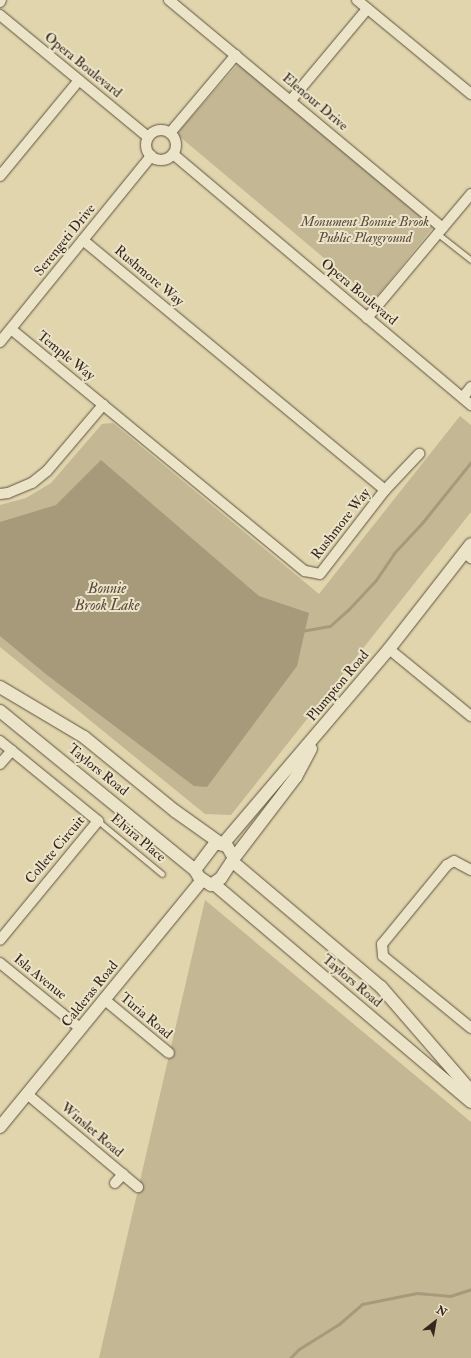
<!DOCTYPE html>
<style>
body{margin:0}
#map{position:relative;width:471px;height:1358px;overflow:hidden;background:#e0d5ac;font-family:"IM FELL Double Pica",serif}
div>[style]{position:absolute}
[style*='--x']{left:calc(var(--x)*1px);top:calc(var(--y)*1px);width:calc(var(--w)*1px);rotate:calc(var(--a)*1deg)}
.green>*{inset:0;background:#c3b794}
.water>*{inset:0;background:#a69a7b}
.stream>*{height:3px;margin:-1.5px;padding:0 1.5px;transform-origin:1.5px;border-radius:1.5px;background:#a69a7b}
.roads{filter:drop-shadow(0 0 1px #605241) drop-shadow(0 0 1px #605241)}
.service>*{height:5px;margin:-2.5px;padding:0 2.5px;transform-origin:2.5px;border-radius:2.5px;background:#ebe4c9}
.minor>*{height:10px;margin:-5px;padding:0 5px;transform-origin:5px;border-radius:5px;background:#ebe4c9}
.minor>.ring{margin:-5px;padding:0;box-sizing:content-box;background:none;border:10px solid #ebe4c9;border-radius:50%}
.tertiary>*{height:12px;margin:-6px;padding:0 6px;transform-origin:6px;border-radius:6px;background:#ebe4c9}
span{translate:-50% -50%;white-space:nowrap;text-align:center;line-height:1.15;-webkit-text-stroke:4px #ebe4c9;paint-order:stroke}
.street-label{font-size:14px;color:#36261d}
.park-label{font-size:14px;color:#594a3b;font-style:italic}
.water-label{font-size:15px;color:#584939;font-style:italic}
.north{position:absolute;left:415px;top:1302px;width:40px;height:40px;-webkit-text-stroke:3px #ebe4c9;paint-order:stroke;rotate:31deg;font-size:11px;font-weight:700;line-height:16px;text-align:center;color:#36261d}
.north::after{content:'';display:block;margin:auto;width:14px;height:18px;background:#36261d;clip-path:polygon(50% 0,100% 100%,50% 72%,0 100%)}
</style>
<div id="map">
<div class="green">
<i style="clip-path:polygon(238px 64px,434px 226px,374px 300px,179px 136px,179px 131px)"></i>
<i style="clip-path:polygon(460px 416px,471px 425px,471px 512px,231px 815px,205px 814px,0 647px,0 505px,26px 498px,51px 483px,102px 424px,113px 423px,319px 594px)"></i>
<i style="clip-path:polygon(205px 900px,471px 1122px,471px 1358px,99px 1358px)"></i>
</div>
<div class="water">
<i style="clip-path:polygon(101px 460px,259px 596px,309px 613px,297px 666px,207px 787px,194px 786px,47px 675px,0 636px,0 522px,56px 505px)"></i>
</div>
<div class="stream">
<i style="--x:301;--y:631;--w:29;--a:-10"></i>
<i style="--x:330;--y:626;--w:24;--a:-42"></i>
<i style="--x:348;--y:610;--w:41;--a:-47"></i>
<i style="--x:376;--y:580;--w:32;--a:-56"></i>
<i style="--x:394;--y:553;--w:41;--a:-47"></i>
<i style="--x:422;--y:523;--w:78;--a:-51.2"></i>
<i style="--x:290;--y:1358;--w:13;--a:-45"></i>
<i style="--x:299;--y:1349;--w:47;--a:-32"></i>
<i style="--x:339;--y:1324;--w:30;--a:-41"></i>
<i style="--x:362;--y:1304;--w:56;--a:-11.3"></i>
<i style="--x:417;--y:1293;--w:33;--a:5"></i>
<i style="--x:450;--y:1296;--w:22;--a:-18"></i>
</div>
<div class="roads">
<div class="service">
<i style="--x:438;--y:234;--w:42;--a:38.2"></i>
<i style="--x:98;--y:821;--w:83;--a:39.6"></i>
</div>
<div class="minor">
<i style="--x:169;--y:0;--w:356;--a:39.8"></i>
<i style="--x:357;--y:0;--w:148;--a:39.5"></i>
<i style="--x:0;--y:2;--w:2;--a:-63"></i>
<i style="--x:0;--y:15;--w:192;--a:39.5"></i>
<i style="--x:291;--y:100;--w:119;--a:-50.1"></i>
<i class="ring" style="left:146px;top:130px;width:20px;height:20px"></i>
<i style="--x:170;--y:133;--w:102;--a:-49.8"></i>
<i style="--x:173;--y:154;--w:390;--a:40.1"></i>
<i style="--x:0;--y:176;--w:124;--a:-50.5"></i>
<i style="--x:367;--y:318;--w:162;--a:-50"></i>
<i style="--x:11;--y:329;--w:381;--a:39.5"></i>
<i style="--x:305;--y:571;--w:15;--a:11"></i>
<i style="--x:320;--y:574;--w:106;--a:-52.3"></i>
<i style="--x:385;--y:490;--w:392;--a:-140.4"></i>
<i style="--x:0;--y:342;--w:240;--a:-50.9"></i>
<i style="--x:463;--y:397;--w:13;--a:-51"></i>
<i style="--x:385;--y:490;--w:50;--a:-46.6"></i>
<i style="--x:0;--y:494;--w:8;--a:-7"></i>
<i style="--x:8;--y:493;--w:26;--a:-23"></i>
<i style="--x:32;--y:483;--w:19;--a:-39"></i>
<i style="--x:47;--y:471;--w:87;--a:-49.7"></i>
<i style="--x:465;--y:553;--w:8;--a:40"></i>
<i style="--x:389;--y:649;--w:106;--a:39.3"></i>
<i style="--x:0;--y:741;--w:127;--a:39.2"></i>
<i style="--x:98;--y:821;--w:154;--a:129.5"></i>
<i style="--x:0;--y:764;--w:18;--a:-49"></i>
<i style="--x:471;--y:870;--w:19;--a:-152"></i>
<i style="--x:454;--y:861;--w:8;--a:150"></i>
<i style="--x:447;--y:865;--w:102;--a:129.4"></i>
<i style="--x:382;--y:944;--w:12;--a:85"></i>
<i style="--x:383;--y:956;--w:114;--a:39.3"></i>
<i style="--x:0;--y:963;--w:104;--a:39.2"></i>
<i style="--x:105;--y:1000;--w:83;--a:39.6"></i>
<i style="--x:27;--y:1094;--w:145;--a:40"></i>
<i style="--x:115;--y:1183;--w:12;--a:-48"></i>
</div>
<div class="tertiary">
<i style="--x:0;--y:687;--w:98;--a:30.8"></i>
<i style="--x:84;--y:737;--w:117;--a:39.1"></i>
<i style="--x:175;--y:811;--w:55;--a:35.4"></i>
<i style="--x:0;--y:711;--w:252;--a:39.2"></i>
<i style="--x:215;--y:843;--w:12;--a:14"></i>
<i style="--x:227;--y:846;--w:14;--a:60"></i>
<i style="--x:234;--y:858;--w:24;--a:123"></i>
<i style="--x:221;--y:878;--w:12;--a:145"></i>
<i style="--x:211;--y:885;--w:14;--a:-146"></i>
<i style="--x:199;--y:877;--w:8;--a:-120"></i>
<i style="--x:195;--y:870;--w:34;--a:-53"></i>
<i style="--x:223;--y:844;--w:256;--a:-49.6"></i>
<i style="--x:389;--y:649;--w:133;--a:-52"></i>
<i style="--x:234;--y:858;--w:102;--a:-52.6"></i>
<i style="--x:296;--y:777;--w:32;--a:-62"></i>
<i style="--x:233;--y:862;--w:194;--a:40.2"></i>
<i style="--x:381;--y:987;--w:138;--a:49.1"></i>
<i style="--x:214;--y:884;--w:337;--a:40.3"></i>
<i style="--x:0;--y:1127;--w:319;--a:-50.7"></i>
</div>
</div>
<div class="street-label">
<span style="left:83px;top:65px;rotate:39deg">Opera Boulevard</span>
<span style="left:315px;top:102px;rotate:40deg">Elenour Drive</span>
<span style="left:65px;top:240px;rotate:-51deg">Serengeti Drive</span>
<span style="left:149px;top:276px;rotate:40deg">Rushmore Way</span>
<span style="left:359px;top:292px;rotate:40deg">Opera Boulevard</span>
<span style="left:66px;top:356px;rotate:39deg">Temple Way</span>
<span style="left:341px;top:524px;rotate:-52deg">Rushmore Way</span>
<span style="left:338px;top:686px;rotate:-50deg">Plumpton Road</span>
<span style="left:98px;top:770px;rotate:39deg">Taylors Road</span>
<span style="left:138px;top:838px;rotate:40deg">Elvira Place</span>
<span style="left:55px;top:850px;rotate:-50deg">Collete Circuit</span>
<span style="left:40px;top:977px;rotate:39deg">Isla Avenue</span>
<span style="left:352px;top:981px;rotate:40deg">Taylors Road</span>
<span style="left:90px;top:994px;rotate:-51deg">Calderas Road</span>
<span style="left:146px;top:1016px;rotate:40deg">Turia Road</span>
<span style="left:92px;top:1130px;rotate:40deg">Winslet Road</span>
</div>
<div class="park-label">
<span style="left:365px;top:230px">Monument Bonnie Brook<br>Public Playground</span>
</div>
<div class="water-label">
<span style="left:107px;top:597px">Bonnie<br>Brook Lake</span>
</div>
<div class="north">N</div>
</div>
